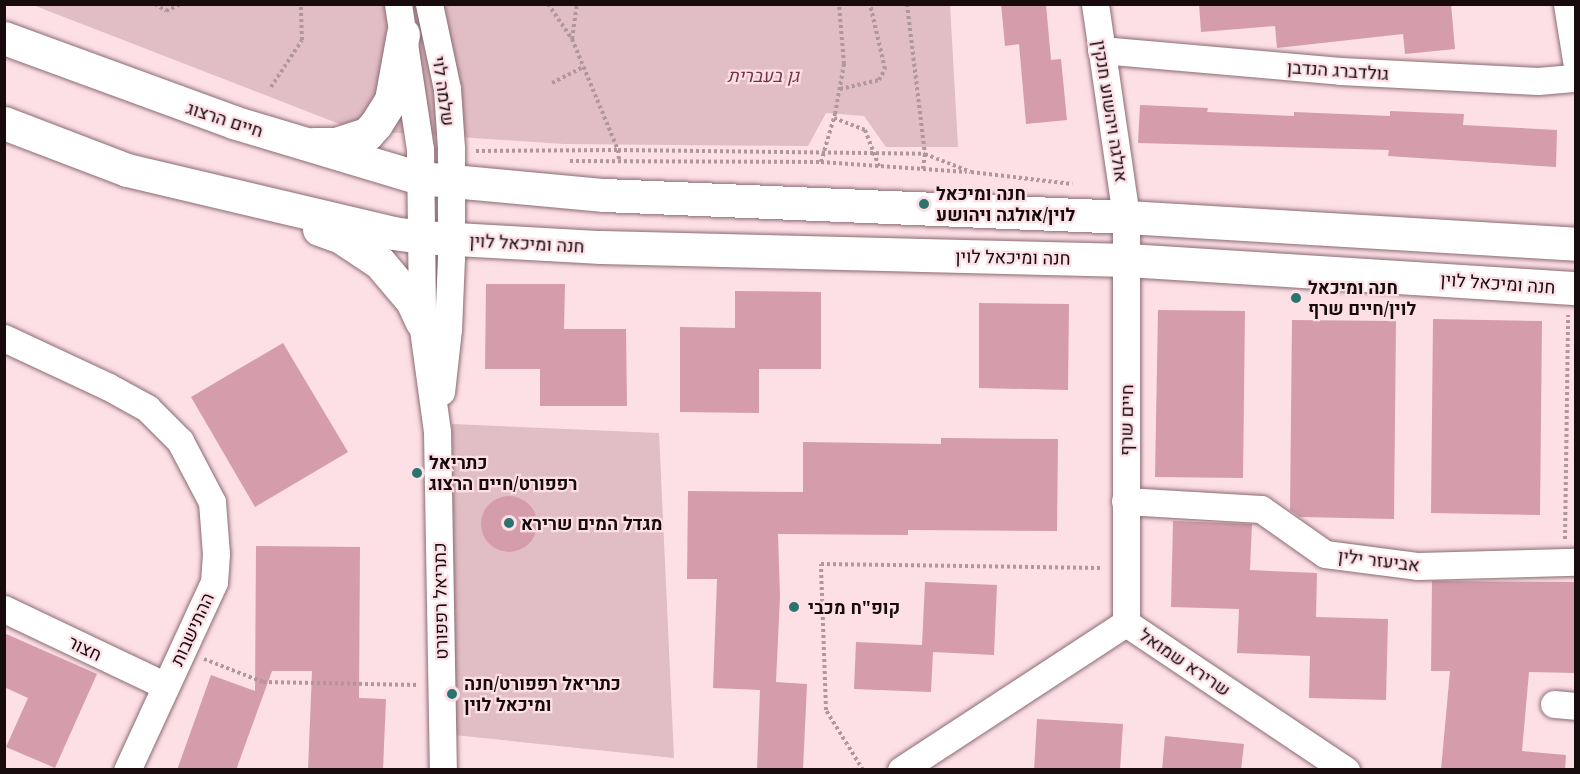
<!DOCTYPE html>
<meta charset="utf-8">
<style>
body{margin:0}
#map{position:relative;width:1580px;height:774px;overflow:hidden;background:#fddfe6;font-family:"Noto Serif",Heebo,serif}
div>[style]{position:absolute}
[style*='--x']{left:calc(var(--x)*1px);top:calc(var(--y)*1px);width:calc(var(--w)*1px);rotate:calc(var(--a)*1deg)}
.green>*{inset:0;background:#e1bdc5}
.building>*{inset:0;background:#d59dab}
.round{border-radius:50%}
.path>*{height:4px;margin-top:-2px;transform-origin:0;background:repeating-linear-gradient(90deg,#af979d 0 3px,transparent 0 6px)}
.roads{filter:drop-shadow(0 0 2px #8b6b73) drop-shadow(0 0 2px #8b6b73)}
.minor>*{height:27px;margin:-13.5px;padding:0 13.5px;transform-origin:13.5px;border-radius:13.5px;background:#fff}
.major>*{height:33px;margin:-16.5px;padding:0 16.5px;transform-origin:16.5px;border-radius:16.5px;background:#fff}
.dots>*{width:16px;height:16px;translate:-50% -50%;box-sizing:border-box;border:3px solid #fddfe6;border-radius:50%}
span{translate:-50% -50%;white-space:nowrap;text-align:center;line-height:1.15;-webkit-text-stroke:4.5px #fddfe6;paint-order:stroke}
.street-label{font-size:18px;color:#170b0e}
.park-label{font-size:18px;color:#773247;font-style:italic}
.poi-label{font-size:18px;color:#170b0e;font-weight:700}
.left{translate:0 -50%;text-align:left}
.frame{position:absolute;inset:0;border:6px solid #170b0e;pointer-events:none}
</style>
<div id="map">
<div class="green">
<i style="clip-path:polygon(33px 5px,950px 5px,958px 147px,886px 147px,864px 116px,826px 113px,808px 146px,564px 144px,355px 130px)"></i>
<i style="clip-path:polygon(452px 424px,659px 433px,674px 758px,454px 735px)"></i>
</div>
<div class="building">
<i style="clip-path:polygon(1001px 4px,1046px 4px,1051px 60px,1061px 59px,1067px 120px,1026px 124px,1019px 44px,1005px 46px)"></i>
<i style="clip-path:polygon(1199px 4px,1451px 4px,1455px 49px,1405px 54px,1403px 34px,1277px 48px,1275px 26px,1201px 32px)"></i>
<i style="clip-path:polygon(1140px 105px,1208px 108px,1207px 112px,1294px 116px,1294px 112px,1390px 116px,1390px 111px,1464px 114px,1463px 125px,1557px 130px,1556px 167px,1388px 156px,1389px 150px,1138px 143px)"></i>
<i style="clip-path:polygon(486px 284px,565px 284px,564px 329px,626px 329px,627px 406px,540px 406px,540px 369px,485px 369px)"></i>
<i style="clip-path:polygon(735px 291px,821px 292px,821px 369px,759px 369px,759px 413px,680px 412px,680px 327px,735px 328px)"></i>
<i style="clip-path:polygon(979px 303px,1069px 304px,1068px 390px,979px 388px)"></i>
<i style="clip-path:polygon(1158px 310px,1245px 311px,1243px 478px,1155px 477px)"></i>
<i style="clip-path:polygon(1433px 319px,1542px 321px,1540px 515px,1431px 513px)"></i>
<i style="clip-path:polygon(1292px 320px,1396px 321px,1394px 519px,1300px 517px,1290px 510px)"></i>
<i style="clip-path:polygon(283px 343px,348px 452px,255px 507px,191px 397px)"></i>
<i style="clip-path:polygon(941px 438px,1058px 439px,1057px 531px,908px 530px,908px 535px,778px 534px,780px 597px,776px 682px,807px 684px,803px 770px,757px 770px,760px 690px,713px 688px,717px 579px,687px 579px,688px 491px,803px 492px,803px 442px,941px 444px)"></i>
<i class="round" style="left:481px;top:496px;width:56px;height:56px"></i>
<i style="clip-path:polygon(1173px 521px,1252px 524px,1250px 570px,1317px 573px,1316px 617px,1388px 619px,1386px 700px,1309px 698px,1310px 656px,1237px 653px,1239px 609px,1171px 607px)"></i>
<i style="clip-path:polygon(256px 546px,360px 547px,359px 698px,386px 699px,383px 770px,308px 770px,312px 671px,272px 671px,236px 770px,177px 770px,211px 675px,255px 691px)"></i>
<i style="clip-path:polygon(1432px 581px,1575px 582px,1575px 673px,1529px 672px,1522px 751px,1566px 755px,1565px 770px,1441px 770px,1450px 671px,1431px 671px)"></i>
<i style="clip-path:polygon(925px 582px,997px 585px,994px 655px,933px 652px,931px 692px,854px 689px,856px 642px,922px 645px)"></i>
<i style="clip-path:polygon(4px 633px,97px 674px,55px 768px,6px 747px,28px 698px,4px 687px)"></i>
<i style="clip-path:polygon(1037px 719px,1123px 724px,1120px 770px,1034px 770px)"></i>
<i style="clip-path:polygon(1165px 736px,1244px 744px,1241px 770px,1162px 770px)"></i>
</div>
<div class="path">
<i style="--x:155;--y:4;--w:13;--a:32"></i>
<i style="--x:166;--y:11;--w:17;--a:-25"></i>
<i style="--x:548;--y:4;--w:42;--a:55.6"></i>
<i style="--x:572;--y:39;--w:120;--a:67.5"></i>
<i style="--x:618;--y:150;--w:307;--a:0.7"></i>
<i style="--x:925;--y:154;--w:49;--a:21.4"></i>
<i style="--x:971;--y:172;--w:102;--a:6.8"></i>
<i style="--x:907;--y:4;--w:151;--a:83.2"></i>
<i style="--x:925;--y:154;--w:15;--a:98"></i>
<i style="--x:572;--y:39;--w:35;--a:-82"></i>
<i style="--x:552;--y:83;--w:36;--a:-27"></i>
<i style="--x:271;--y:87;--w:56;--a:-56.6"></i>
<i style="--x:302;--y:40;--w:36;--a:-92"></i>
<i style="--x:840;--y:89;--w:40;--a:-13"></i>
<i style="--x:879;--y:80;--w:13;--a:-61"></i>
<i style="--x:885;--y:69;--w:67;--a:-103"></i>
<i style="--x:834;--y:118;--w:33;--a:21"></i>
<i style="--x:865;--y:130;--w:39;--a:69"></i>
<i style="--x:476;--y:151;--w:142;--a:-0.4"></i>
<i style="--x:618;--y:150;--w:10;--a:84"></i>
<i style="--x:570;--y:161;--w:251;--a:0.2"></i>
<i style="--x:821;--y:162;--w:146;--a:3.9"></i>
<i style="--x:821;--y:162;--w:50;--a:-73.7"></i>
<i style="--x:835;--y:114;--w:51;--a:-79.8"></i>
<i style="--x:844;--y:64;--w:60;--a:-94.8"></i>
<i style="--x:1565;--y:539;--w:224;--a:-89.2"></i>
<i style="--x:204;--y:659;--w:63;--a:21.3"></i>
<i style="--x:263;--y:682;--w:155;--a:1.1"></i>
<i style="--x:863;--y:770;--w:70;--a:-121.7"></i>
<i style="--x:826;--y:710;--w:146;--a:-92"></i>
<i style="--x:821;--y:564;--w:279;--a:0.8"></i>
</div>
<div class="roads">
<div class="minor">
<i style="--x:398;--y:4;--w:147;--a:81.4"></i>
<i style="--x:420;--y:149;--w:173;--a:89.3"></i>
<i style="--x:422;--y:322;--w:111;--a:82.2"></i>
<i style="--x:437;--y:432;--w:338;--a:89"></i>
<i style="--x:429;--y:4;--w:87;--a:78"></i>
<i style="--x:447;--y:89;--w:59;--a:86.1"></i>
<i style="--x:451;--y:148;--w:110;--a:90"></i>
<i style="--x:451;--y:258;--w:71;--a:92.4"></i>
<i style="--x:448;--y:329;--w:63;--a:96.3"></i>
<i style="--x:1095;--y:4;--w:215;--a:81.7"></i>
<i style="--x:1126;--y:217;--w:406;--a:90"></i>
<i style="--x:1567;--y:4;--w:57;--a:80.9"></i>
<i style="--x:1101;--y:50;--w:240;--a:5"></i>
<i style="--x:1340;--y:71;--w:198;--a:2.9"></i>
<i style="--x:1538;--y:81;--w:38;--a:-5"></i>
<i style="--x:4;--y:338;--w:114;--a:25"></i>
<i style="--x:107;--y:386;--w:46;--a:28.8"></i>
<i style="--x:147;--y:408;--w:47;--a:45"></i>
<i style="--x:180;--y:441;--w:69;--a:62.3"></i>
<i style="--x:212;--y:502;--w:52;--a:85.6"></i>
<i style="--x:216;--y:554;--w:28;--a:94"></i>
<i style="--x:214;--y:582;--w:207;--a:114.8"></i>
<i style="--x:1125;--y:501;--w:136;--a:3.4"></i>
<i style="--x:1261;--y:509;--w:78;--a:35.1"></i>
<i style="--x:1325;--y:554;--w:94;--a:7.4"></i>
<i style="--x:1418;--y:566;--w:158;--a:-1.5"></i>
<i style="--x:4;--y:609;--w:179;--a:25.4"></i>
<i style="--x:1126;--y:623;--w:265;--a:33.8"></i>
<i style="--x:1554;--y:704;--w:22;--a:5"></i>
<i style="--x:901;--y:770;--w:269;--a:-33.2"></i>
</div>
<div class="major">
<i style="--x:4;--y:38;--w:244;--a:20.1"></i>
<i style="--x:233;--y:122;--w:195;--a:16.7"></i>
<i style="--x:420;--y:178;--w:185;--a:5.3"></i>
<i style="--x:604;--y:195;--w:522;--a:2.41"></i>
<i style="--x:1126;--y:217;--w:451;--a:3.4"></i>
<i style="--x:4;--y:123;--w:132;--a:20.9"></i>
<i style="--x:127;--y:170;--w:273;--a:13.3"></i>
<i style="--x:393;--y:233;--w:27;--a:8"></i>
<i style="--x:420;--y:237;--w:181;--a:3.2"></i>
<i style="--x:601;--y:247;--w:527;--a:1.41"></i>
<i style="--x:1128;--y:260;--w:449;--a:3.6"></i>
<i style="--x:314;--y:144;--w:22;--a:0"></i>
<i style="--x:336;--y:144;--w:33;--a:-18"></i>
<i style="--x:367;--y:134;--w:13;--a:-48"></i>
<i style="--x:376;--y:124;--w:28;--a:-58"></i>
<i style="--x:391;--y:100;--w:67;--a:-79.7"></i>
<i style="--x:319;--y:229;--w:23;--a:20"></i>
<i style="--x:341;--y:237;--w:47;--a:33.7"></i>
<i style="--x:380;--y:263;--w:50;--a:49.9"></i>
<i style="--x:412;--y:301;--w:23;--a:65"></i>
</div>
</div>
<div class="dots">
<i style="left:924px;top:204px;background:#2b736d"></i>
<i style="left:1296px;top:298px;background:#2b736d"></i>
<i style="left:417px;top:473px;background:#2b736d"></i>
<i style="left:509px;top:523px;background:#2b736d"></i>
<i style="left:794px;top:607px;background:#2b736d"></i>
<i style="left:452px;top:694px;background:#2b736d"></i>
</div>
<div class="street-label">
<span style="left:1338px;top:70px;rotate:4deg">גולדברג הנדבן</span>
<span style="left:444px;top:91px;rotate:82deg">שלמה לוי</span>
<span style="left:1111px;top:111px;rotate:81deg">אולגה ויהשוע חנקין</span>
<span style="left:225px;top:119px;rotate:18deg">חיים הרצוג</span>
<span style="left:527px;top:243px;rotate:3deg">חנה ומיכאל לוין</span>
<span style="left:1013px;top:257px;rotate:1deg">חנה ומיכאל לוין</span>
<span style="left:1498px;top:283px;rotate:4deg">חנה ומיכאל לוין</span>
<span style="left:1126px;top:420px;rotate:-89deg">חיים שרף</span>
<span style="left:1379px;top:560px;rotate:7deg">אביעזר ילין</span>
<span style="left:440px;top:601px;rotate:-91deg">כתריאל רפפורט</span>
<span style="left:192px;top:629px;rotate:-65deg">ההתישבות</span>
<span style="left:85px;top:648px;rotate:26deg">חצור</span>
<span style="left:1185px;top:662px;rotate:34deg">שרירא שמואל</span>
</div>
<div class="park-label">
<span style="left:763px;top:75px">גן בעברית</span>
</div>
<div class="poi-label">
<span class="left" style="left:936px;top:204px">חנה ומיכאל<br>לוין/אולגה ויהושע</span>
<span class="left" style="left:1308px;top:298px">חנה ומיכאל<br>לוין/חיים שרף</span>
<span class="left" style="left:429px;top:473px">כתריאל<br>רפפורט/חיים הרצוג</span>
<span class="left" style="left:521px;top:523px">מגדל המים שרירא</span>
<span class="left" style="left:808px;top:607px">קופ"ח מכבי</span>
<span class="left" style="left:464px;top:694px">כתריאל רפפורט/חנה<br>ומיכאל לוין</span>
</div>
<div class="frame"></div>
</div>
